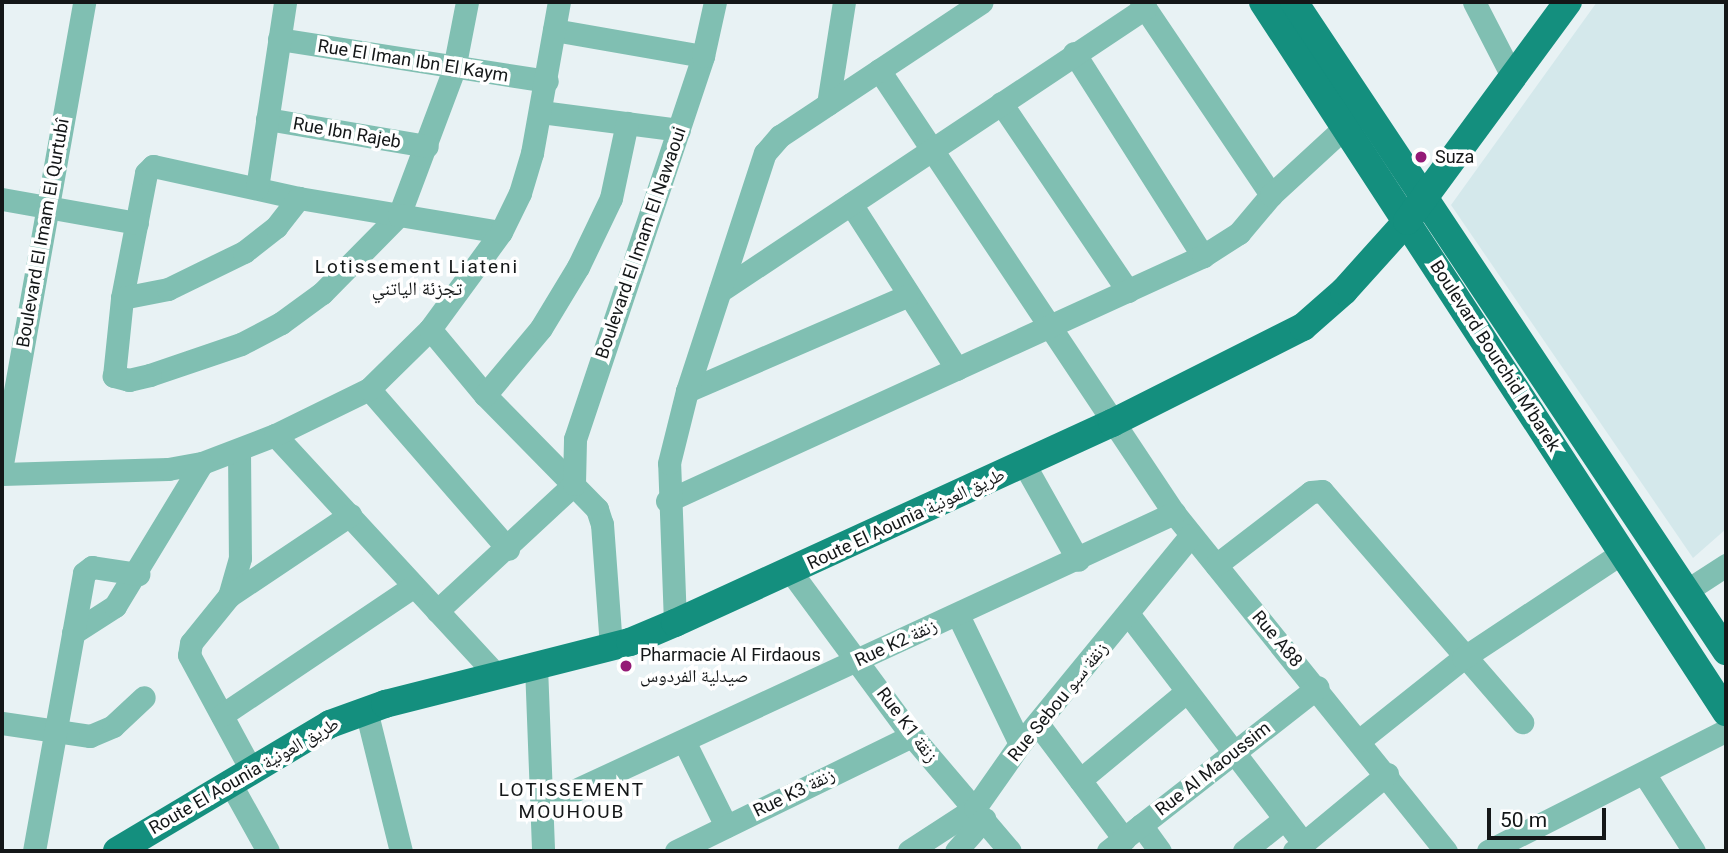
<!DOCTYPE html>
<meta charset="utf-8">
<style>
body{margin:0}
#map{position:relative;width:1728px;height:853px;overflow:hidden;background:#e8f2f4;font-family:Roboto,"Noto Naskh Arabic",sans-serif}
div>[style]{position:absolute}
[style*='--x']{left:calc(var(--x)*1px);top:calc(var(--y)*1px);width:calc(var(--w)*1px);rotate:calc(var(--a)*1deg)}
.built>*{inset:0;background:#d4e8eb}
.minor>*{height:23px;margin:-11.5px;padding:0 11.5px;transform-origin:11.5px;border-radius:11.5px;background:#80bfb2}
.major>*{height:28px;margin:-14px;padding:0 14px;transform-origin:14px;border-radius:14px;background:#148f7e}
.dots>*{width:19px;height:19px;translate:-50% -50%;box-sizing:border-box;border:4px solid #fff;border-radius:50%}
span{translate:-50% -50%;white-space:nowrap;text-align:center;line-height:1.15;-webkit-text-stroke:7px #fff;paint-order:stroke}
.street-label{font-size:18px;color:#141718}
.poi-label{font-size:18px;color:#141718}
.left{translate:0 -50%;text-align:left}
.neighbourhood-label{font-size:19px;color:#141718;letter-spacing:2px}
.frame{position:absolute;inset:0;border:4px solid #141718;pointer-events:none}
.scale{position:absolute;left:1487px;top:808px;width:119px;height:32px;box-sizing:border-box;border:4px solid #141718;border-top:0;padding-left:9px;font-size:21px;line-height:24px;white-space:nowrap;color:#141718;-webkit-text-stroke:5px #fff;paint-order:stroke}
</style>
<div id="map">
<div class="built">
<i style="clip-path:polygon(1597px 2px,1726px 2px,1726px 529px,1693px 558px,1451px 205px)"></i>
</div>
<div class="minor">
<i style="--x:467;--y:2;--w:68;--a:101"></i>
<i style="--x:454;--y:69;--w:156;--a:110.6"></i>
<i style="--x:399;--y:215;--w:110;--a:134.6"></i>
<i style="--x:322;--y:293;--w:51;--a:143.8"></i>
<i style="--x:281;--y:323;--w:45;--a:152.3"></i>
<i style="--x:241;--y:344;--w:96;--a:161.2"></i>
<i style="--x:150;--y:375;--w:22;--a:167"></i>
<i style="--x:129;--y:380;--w:16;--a:-165"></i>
<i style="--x:114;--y:376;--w:78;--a:-84.1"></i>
<i style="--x:122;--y:298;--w:127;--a:-79.1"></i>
<i style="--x:146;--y:173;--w:10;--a:-45"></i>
<i style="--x:153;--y:166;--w:149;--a:12.4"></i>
<i style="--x:299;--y:198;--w:101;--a:9.6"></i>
<i style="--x:399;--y:215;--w:103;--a:9.5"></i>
<i style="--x:1141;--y:2;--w:233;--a:56"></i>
<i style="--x:1474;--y:2;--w:83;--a:62.8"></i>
<i style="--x:554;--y:30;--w:151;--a:9.9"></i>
<i style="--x:279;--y:39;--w:271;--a:8.9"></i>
<i style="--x:1074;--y:53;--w:241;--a:57.6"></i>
<i style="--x:879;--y:70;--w:532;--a:56.34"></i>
<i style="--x:1174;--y:513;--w:434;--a:51.2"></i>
<i style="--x:1001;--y:103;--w:227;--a:56"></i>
<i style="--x:828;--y:104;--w:103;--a:-81.1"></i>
<i style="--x:541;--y:112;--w:139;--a:7.4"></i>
<i style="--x:267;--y:119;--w:162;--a:9.6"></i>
<i style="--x:257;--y:188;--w:188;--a:-81.4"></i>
<i style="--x:2;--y:199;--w:137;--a:10.1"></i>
<i style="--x:851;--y:204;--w:196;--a:57.3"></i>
<i style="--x:720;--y:291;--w:511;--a:-33.66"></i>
<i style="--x:122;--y:298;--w:47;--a:-11.1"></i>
<i style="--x:168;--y:289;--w:85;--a:-26"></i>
<i style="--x:244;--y:252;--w:41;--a:-38"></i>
<i style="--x:276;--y:227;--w:37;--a:-52"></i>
<i style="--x:430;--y:329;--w:86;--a:50.2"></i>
<i style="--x:485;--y:395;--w:160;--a:45.5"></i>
<i style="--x:597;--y:509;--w:16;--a:72"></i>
<i style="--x:602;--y:524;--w:122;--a:85.8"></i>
<i style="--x:369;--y:389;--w:212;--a:49"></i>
<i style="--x:687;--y:391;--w:240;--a:-23.4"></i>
<i style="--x:485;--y:395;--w:87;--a:-50.1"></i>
<i style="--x:541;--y:328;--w:71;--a:-58.8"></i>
<i style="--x:578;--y:267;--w:76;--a:-64.4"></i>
<i style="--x:611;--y:198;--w:77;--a:-78"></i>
<i style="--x:275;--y:435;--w:328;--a:47.3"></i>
<i style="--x:239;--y:450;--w:108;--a:89.5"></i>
<i style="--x:240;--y:558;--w:40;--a:106"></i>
<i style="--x:229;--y:596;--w:60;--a:129"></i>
<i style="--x:191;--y:643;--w:12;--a:99"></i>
<i style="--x:189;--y:655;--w:128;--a:61.6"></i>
<i style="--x:2;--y:464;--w:469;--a:-79.9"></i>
<i style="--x:1024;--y:464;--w:110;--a:60.6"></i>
<i style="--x:2;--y:474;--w:166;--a:-1.7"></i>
<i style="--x:168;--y:469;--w:35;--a:-10"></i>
<i style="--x:202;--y:463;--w:78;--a:-21"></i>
<i style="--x:275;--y:435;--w:105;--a:-26.1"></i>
<i style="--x:369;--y:389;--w:86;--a:-44.5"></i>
<i style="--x:430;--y:329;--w:120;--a:-53.8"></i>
<i style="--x:501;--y:232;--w:43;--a:-64"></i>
<i style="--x:520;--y:193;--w:42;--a:-73.3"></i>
<i style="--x:532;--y:153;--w:153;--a:-79.9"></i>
<i style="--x:667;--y:501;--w:589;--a:-24.56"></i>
<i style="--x:1203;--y:256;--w:43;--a:-32.6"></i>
<i style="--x:1239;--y:233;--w:50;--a:-49.9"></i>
<i style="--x:1271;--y:195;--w:117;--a:-42.6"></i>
<i style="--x:1216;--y:565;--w:120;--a:-37.5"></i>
<i style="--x:1311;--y:492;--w:11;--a:-5"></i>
<i style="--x:1322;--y:491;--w:306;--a:49.1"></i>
<i style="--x:791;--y:572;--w:204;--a:53.6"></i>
<i style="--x:912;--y:736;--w:151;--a:49.6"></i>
<i style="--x:1686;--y:591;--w:48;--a:-33"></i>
<i style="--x:229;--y:596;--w:146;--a:-33.8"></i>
<i style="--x:437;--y:611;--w:187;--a:-42.8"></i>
<i style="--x:574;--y:484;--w:45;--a:-88.7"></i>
<i style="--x:575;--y:439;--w:404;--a:-71.5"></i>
<i style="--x:703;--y:56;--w:55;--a:-77.5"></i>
<i style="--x:958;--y:615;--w:143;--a:64.3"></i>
<i style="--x:1129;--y:615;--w:288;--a:52.6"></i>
<i style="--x:675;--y:623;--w:160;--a:-92.1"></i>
<i style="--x:669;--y:463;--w:74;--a:-76"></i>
<i style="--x:687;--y:391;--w:250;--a:-71.9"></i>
<i style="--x:765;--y:153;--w:23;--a:-49"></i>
<i style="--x:780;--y:136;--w:242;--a:-33.6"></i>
<i style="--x:73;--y:633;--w:50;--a:-32.7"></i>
<i style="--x:115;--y:606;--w:167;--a:-58.7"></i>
<i style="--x:536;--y:666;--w:185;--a:87.8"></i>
<i style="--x:366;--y:710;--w:145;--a:76.1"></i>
<i style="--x:222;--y:715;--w:231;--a:-33.9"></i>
<i style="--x:2;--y:723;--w:89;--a:8.4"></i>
<i style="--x:90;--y:736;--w:25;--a:-23"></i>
<i style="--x:113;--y:726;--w:42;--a:-43.1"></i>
<i style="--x:1038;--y:724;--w:144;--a:53.2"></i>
<i style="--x:1360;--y:740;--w:132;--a:-38.5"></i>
<i style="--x:1463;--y:658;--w:192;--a:-33.5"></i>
<i style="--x:684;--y:741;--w:95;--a:63.7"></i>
<i style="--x:1645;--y:775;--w:90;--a:57.2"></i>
<i style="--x:1080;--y:780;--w:138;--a:-39.7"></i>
<i style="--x:229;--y:781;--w:80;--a:60.9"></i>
<i style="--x:541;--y:806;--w:698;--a:-24.84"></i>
<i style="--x:1141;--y:825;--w:32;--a:54"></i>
<i style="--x:34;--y:851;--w:282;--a:-79.8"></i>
<i style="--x:84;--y:573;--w:10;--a:-37"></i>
<i style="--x:92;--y:567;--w:47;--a:8.7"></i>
<i style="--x:676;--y:851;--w:263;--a:-26"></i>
<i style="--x:909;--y:851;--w:79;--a:-33.1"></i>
<i style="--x:975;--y:808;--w:78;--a:-54.9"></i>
<i style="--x:1020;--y:744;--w:270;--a:-50.7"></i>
<i style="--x:956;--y:851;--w:43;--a:-48.8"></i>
<i style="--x:1108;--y:851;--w:266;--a:-38"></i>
<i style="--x:1244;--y:851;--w:50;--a:-38.5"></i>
<i style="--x:1294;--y:851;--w:121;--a:-39.6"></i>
<i style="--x:1488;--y:851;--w:267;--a:-26.9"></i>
</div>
<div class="major">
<i style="--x:1263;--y:2;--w:848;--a:56.89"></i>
<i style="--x:1294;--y:2;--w:780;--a:56.35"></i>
<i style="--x:117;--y:851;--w:248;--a:-30.8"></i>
<i style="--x:330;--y:724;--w:59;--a:-20"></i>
<i style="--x:385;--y:704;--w:253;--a:-14.2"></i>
<i style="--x:630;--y:642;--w:49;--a:-22.9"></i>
<i style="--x:675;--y:623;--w:481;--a:-24.6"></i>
<i style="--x:1112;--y:423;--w:214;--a:-26.7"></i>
<i style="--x:1303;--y:327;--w:55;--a:-41.3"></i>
<i style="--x:1344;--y:291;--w:94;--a:-48"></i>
<i style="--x:1407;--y:221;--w:272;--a:-53.7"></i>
</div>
<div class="dots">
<i style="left:1421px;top:157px;background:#941a76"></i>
<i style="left:626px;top:666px;background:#941a76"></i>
</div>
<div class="street-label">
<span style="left:413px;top:61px;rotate:9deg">Rue El Iman Ibn El Kaym</span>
<span style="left:347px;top:133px;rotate:10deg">Rue Ibn Rajeb</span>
<span style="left:43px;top:233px;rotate:-80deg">Boulevard El Imam El Qurtubî</span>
<span style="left:641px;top:243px;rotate:-71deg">Boulevard El Imam El Nawaoui</span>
<span style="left:1495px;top:356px;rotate:57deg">Boulevard Bourchid M'barek</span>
<span style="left:906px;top:519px;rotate:-25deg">Route El Aounia طريق العونية</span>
<span style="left:1277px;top:639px;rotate:50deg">Rue A88</span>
<span style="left:896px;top:643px;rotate:-25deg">Rue K2 زنقة</span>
<span style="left:1058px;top:702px;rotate:-51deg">Rue Sebou زنقة سبو</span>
<span style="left:907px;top:725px;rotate:53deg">Rue K1 زنقة</span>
<span style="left:1213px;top:769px;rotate:-38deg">Rue Al Maoussim</span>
<span style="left:244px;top:776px;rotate:-30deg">Route El Aounia طريق العونية</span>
<span style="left:794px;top:793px;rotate:-26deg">Rue K3 زنقة</span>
</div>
<div class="poi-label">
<span class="left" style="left:1435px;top:157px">Suza</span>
<span class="left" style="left:640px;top:666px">Pharmacie Al Firdaous<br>صيدلية الفردوس</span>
</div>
<div class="neighbourhood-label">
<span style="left:417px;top:278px">Lotissement Liateni<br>تجزئة الياتني</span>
<span style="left:572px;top:801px">LOTISSEMENT<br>MOUHOUB</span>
</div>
<div class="frame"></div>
<div class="scale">50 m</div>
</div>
